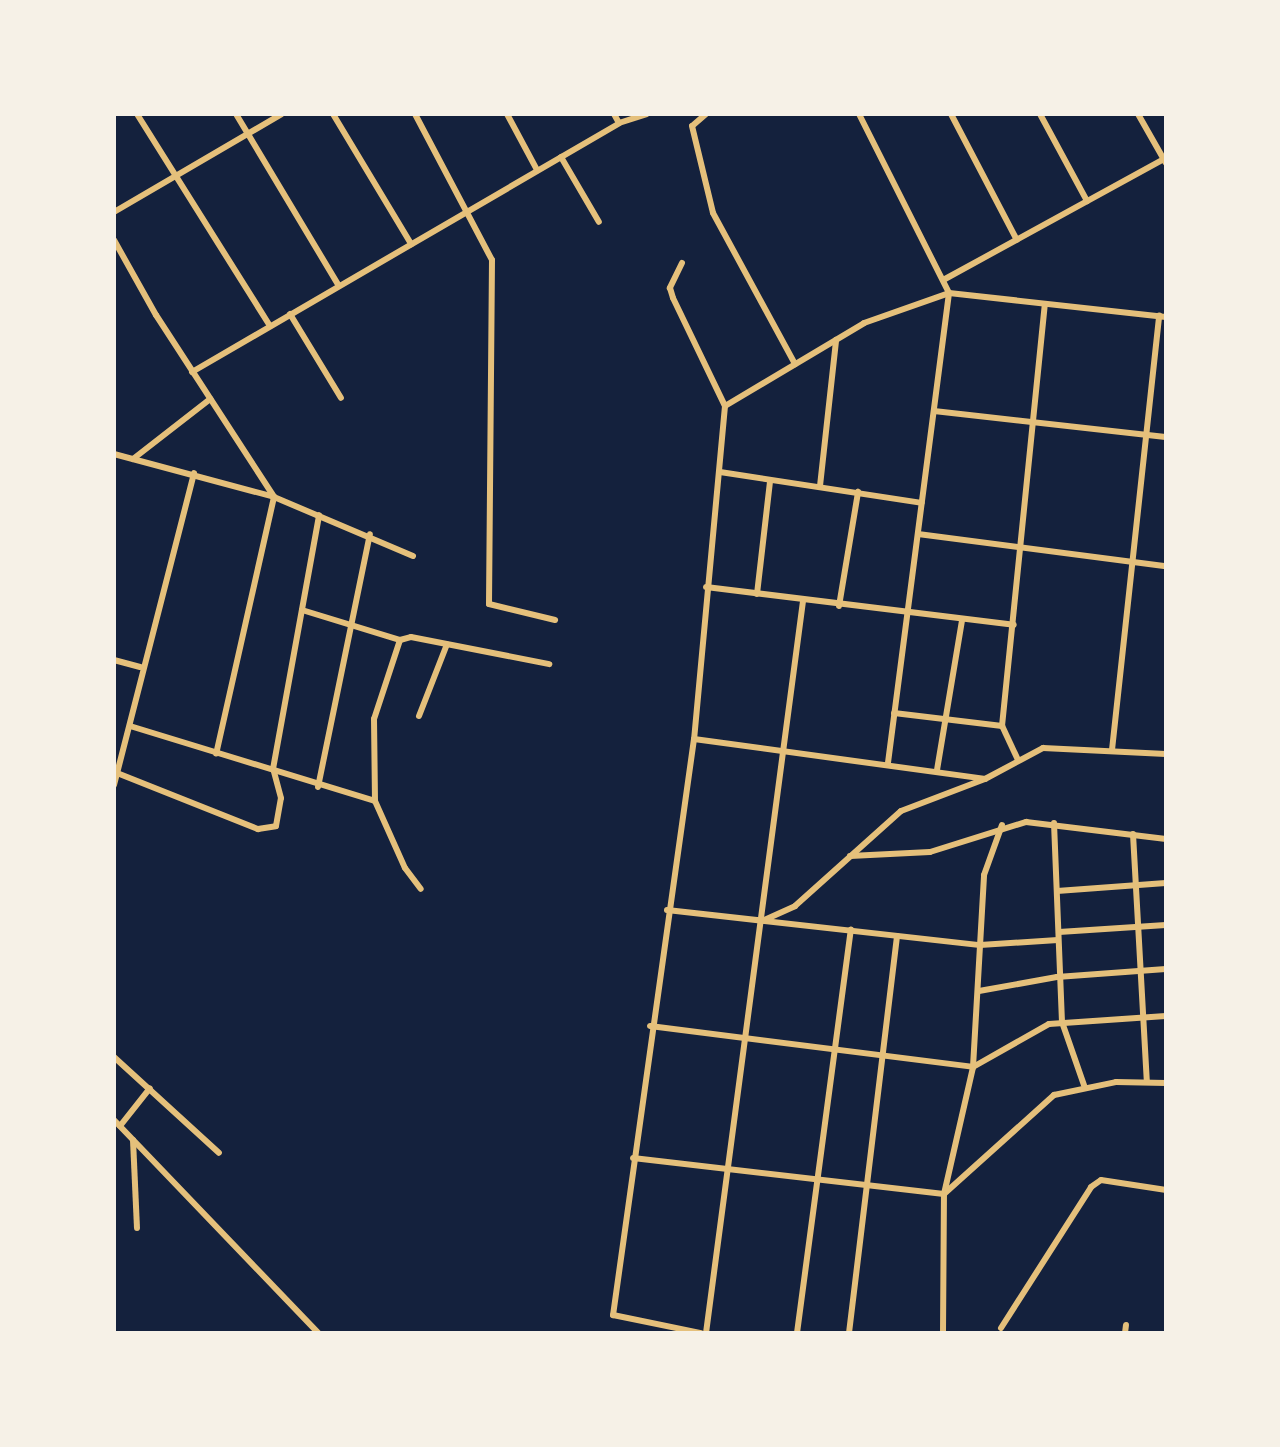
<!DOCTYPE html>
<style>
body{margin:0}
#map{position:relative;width:1280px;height:1447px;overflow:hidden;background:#14213d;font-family:"Asap Condensed",sans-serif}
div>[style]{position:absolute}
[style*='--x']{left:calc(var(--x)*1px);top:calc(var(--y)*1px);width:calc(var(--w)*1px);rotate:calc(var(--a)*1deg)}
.minor>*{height:6px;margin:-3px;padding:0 3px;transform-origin:3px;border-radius:3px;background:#e5c07b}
span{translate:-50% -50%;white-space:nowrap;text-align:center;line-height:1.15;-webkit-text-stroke:4.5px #f6f1e7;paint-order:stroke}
.frame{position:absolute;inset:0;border:116px solid #f6f1e7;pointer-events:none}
</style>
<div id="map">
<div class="minor">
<i style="--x:137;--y:114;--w:250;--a:57.9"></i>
<i style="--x:236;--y:114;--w:200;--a:59.1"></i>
<i style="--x:333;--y:114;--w:152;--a:59"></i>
<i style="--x:415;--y:114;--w:165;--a:62.2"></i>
<i style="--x:492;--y:260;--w:344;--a:90.5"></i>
<i style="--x:489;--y:604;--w:68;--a:13.6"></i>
<i style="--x:507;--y:114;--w:64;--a:61.8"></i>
<i style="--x:614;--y:114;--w:10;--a:61"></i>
<i style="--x:706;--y:114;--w:18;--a:139"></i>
<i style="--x:692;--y:126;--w:89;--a:76.4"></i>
<i style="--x:713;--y:213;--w:172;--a:61.5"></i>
<i style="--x:859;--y:114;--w:200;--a:63.3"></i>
<i style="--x:949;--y:293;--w:475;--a:97.4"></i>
<i style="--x:951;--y:114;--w:142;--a:62.4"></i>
<i style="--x:1040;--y:114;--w:99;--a:61.6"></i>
<i style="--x:1138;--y:114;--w:56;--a:60.3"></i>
<i style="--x:561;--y:157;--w:75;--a:59.7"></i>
<i style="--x:114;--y:212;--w:194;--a:-30.3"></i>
<i style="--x:114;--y:240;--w:86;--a:60.8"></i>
<i style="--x:156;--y:315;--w:217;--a:57"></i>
<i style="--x:274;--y:497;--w:263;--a:102.7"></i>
<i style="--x:682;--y:263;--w:28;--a:116"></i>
<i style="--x:670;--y:288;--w:10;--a:73"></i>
<i style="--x:673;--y:298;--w:120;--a:64.3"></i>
<i style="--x:725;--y:406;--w:334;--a:95.3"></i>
<i style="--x:694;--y:739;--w:582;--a:98"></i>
<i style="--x:613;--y:1315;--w:90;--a:11.6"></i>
<i style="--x:945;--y:279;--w:252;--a:-28.7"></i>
<i style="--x:290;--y:314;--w:98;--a:58.7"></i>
<i style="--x:192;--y:372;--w:494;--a:-30.2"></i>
<i style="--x:619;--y:123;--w:29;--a:-18"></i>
<i style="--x:725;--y:406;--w:162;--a:-30.8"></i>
<i style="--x:864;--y:323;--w:90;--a:-19.4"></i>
<i style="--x:949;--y:293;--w:218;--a:6.3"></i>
<i style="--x:934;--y:411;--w:233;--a:6.4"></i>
<i style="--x:114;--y:454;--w:166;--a:15"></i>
<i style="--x:274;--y:497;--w:151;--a:23"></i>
<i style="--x:133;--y:459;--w:98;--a:-37.9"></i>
<i style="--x:720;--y:472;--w:204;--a:8.7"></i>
<i style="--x:820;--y:486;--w:147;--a:-83.7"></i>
<i style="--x:918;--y:534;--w:250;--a:7.4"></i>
<i style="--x:706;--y:587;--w:310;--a:7"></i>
<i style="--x:757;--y:594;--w:114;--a:-83.4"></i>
<i style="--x:839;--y:606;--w:116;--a:-80.5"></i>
<i style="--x:302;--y:610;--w:102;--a:17"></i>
<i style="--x:400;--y:640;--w:11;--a:-15"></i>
<i style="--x:411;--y:637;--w:141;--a:11.1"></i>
<i style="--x:400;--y:640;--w:83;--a:108.2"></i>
<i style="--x:374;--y:719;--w:82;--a:89.3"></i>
<i style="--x:375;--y:801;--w:73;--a:65.9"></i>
<i style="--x:405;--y:868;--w:26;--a:53"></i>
<i style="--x:114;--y:660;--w:27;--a:15"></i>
<i style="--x:894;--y:713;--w:109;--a:6.9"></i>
<i style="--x:419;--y:716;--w:77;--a:-68.7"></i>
<i style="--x:130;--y:726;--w:256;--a:17"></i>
<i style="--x:694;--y:739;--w:294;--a:7.8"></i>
<i style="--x:985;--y:779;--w:66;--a:-28.1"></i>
<i style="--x:1043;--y:748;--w:123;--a:2.8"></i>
<i style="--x:1112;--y:750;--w:437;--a:-83.8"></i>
<i style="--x:1018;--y:760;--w:38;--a:-115"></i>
<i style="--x:1002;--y:726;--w:424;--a:-84.2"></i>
<i style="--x:937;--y:770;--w:152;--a:-80.5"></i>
<i style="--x:117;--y:773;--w:152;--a:21.7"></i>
<i style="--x:258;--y:829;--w:18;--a:-9"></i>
<i style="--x:276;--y:826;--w:28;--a:-80"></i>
<i style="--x:281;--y:798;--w:30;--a:-105"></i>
<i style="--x:273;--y:769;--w:258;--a:-79.7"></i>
<i style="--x:114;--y:785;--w:322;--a:-75.6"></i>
<i style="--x:318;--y:787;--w:258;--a:-78.4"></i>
<i style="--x:1054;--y:823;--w:199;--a:87.7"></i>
<i style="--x:1062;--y:1022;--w:67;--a:70.8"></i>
<i style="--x:1133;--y:834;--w:248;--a:86.8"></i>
<i style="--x:850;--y:856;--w:80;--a:-2.9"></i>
<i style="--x:930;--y:852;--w:101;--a:-17.4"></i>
<i style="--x:1026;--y:822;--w:141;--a:6.9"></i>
<i style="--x:1057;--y:891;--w:109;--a:-4.2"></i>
<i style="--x:667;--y:910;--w:315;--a:6.4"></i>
<i style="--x:980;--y:945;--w:78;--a:-3.7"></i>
<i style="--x:762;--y:921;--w:36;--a:-24"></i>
<i style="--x:795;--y:906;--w:142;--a:-41.9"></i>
<i style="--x:901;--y:811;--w:87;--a:-20.9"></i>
<i style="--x:1059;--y:932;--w:107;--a:-3.7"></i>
<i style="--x:979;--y:991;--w:79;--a:-10.2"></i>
<i style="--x:1057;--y:977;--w:109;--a:-4.2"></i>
<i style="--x:650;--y:1026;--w:326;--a:7.2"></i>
<i style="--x:973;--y:1067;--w:87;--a:-29.5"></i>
<i style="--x:1049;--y:1024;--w:117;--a:-3.9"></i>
<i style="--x:114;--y:1057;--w:142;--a:42.4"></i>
<i style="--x:114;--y:1120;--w:295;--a:46.2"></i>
<i style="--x:120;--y:1126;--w:48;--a:-51.7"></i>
<i style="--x:133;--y:1140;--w:88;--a:87.4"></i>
<i style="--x:633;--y:1158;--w:313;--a:6.6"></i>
<i style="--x:944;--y:1194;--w:148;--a:-42"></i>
<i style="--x:1054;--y:1095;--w:63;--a:-11.8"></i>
<i style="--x:1116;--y:1082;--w:50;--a:1.1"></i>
<i style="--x:1001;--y:1328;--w:167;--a:-57.4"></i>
<i style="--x:1091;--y:1187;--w:12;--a:-35"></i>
<i style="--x:1101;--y:1180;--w:66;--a:8.7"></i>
<i style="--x:706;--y:1333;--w:738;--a:-82.45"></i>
<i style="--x:797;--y:1333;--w:407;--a:-82.4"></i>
<i style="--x:849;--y:1333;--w:400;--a:-83.1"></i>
<i style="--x:943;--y:1333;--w:139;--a:-89.6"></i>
<i style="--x:944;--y:1194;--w:130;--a:-77.1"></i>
<i style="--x:973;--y:1067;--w:192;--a:-86.7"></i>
<i style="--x:984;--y:875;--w:53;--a:-70.2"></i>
<i style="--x:1125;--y:1333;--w:8;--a:-83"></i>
</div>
<div class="frame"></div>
</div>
